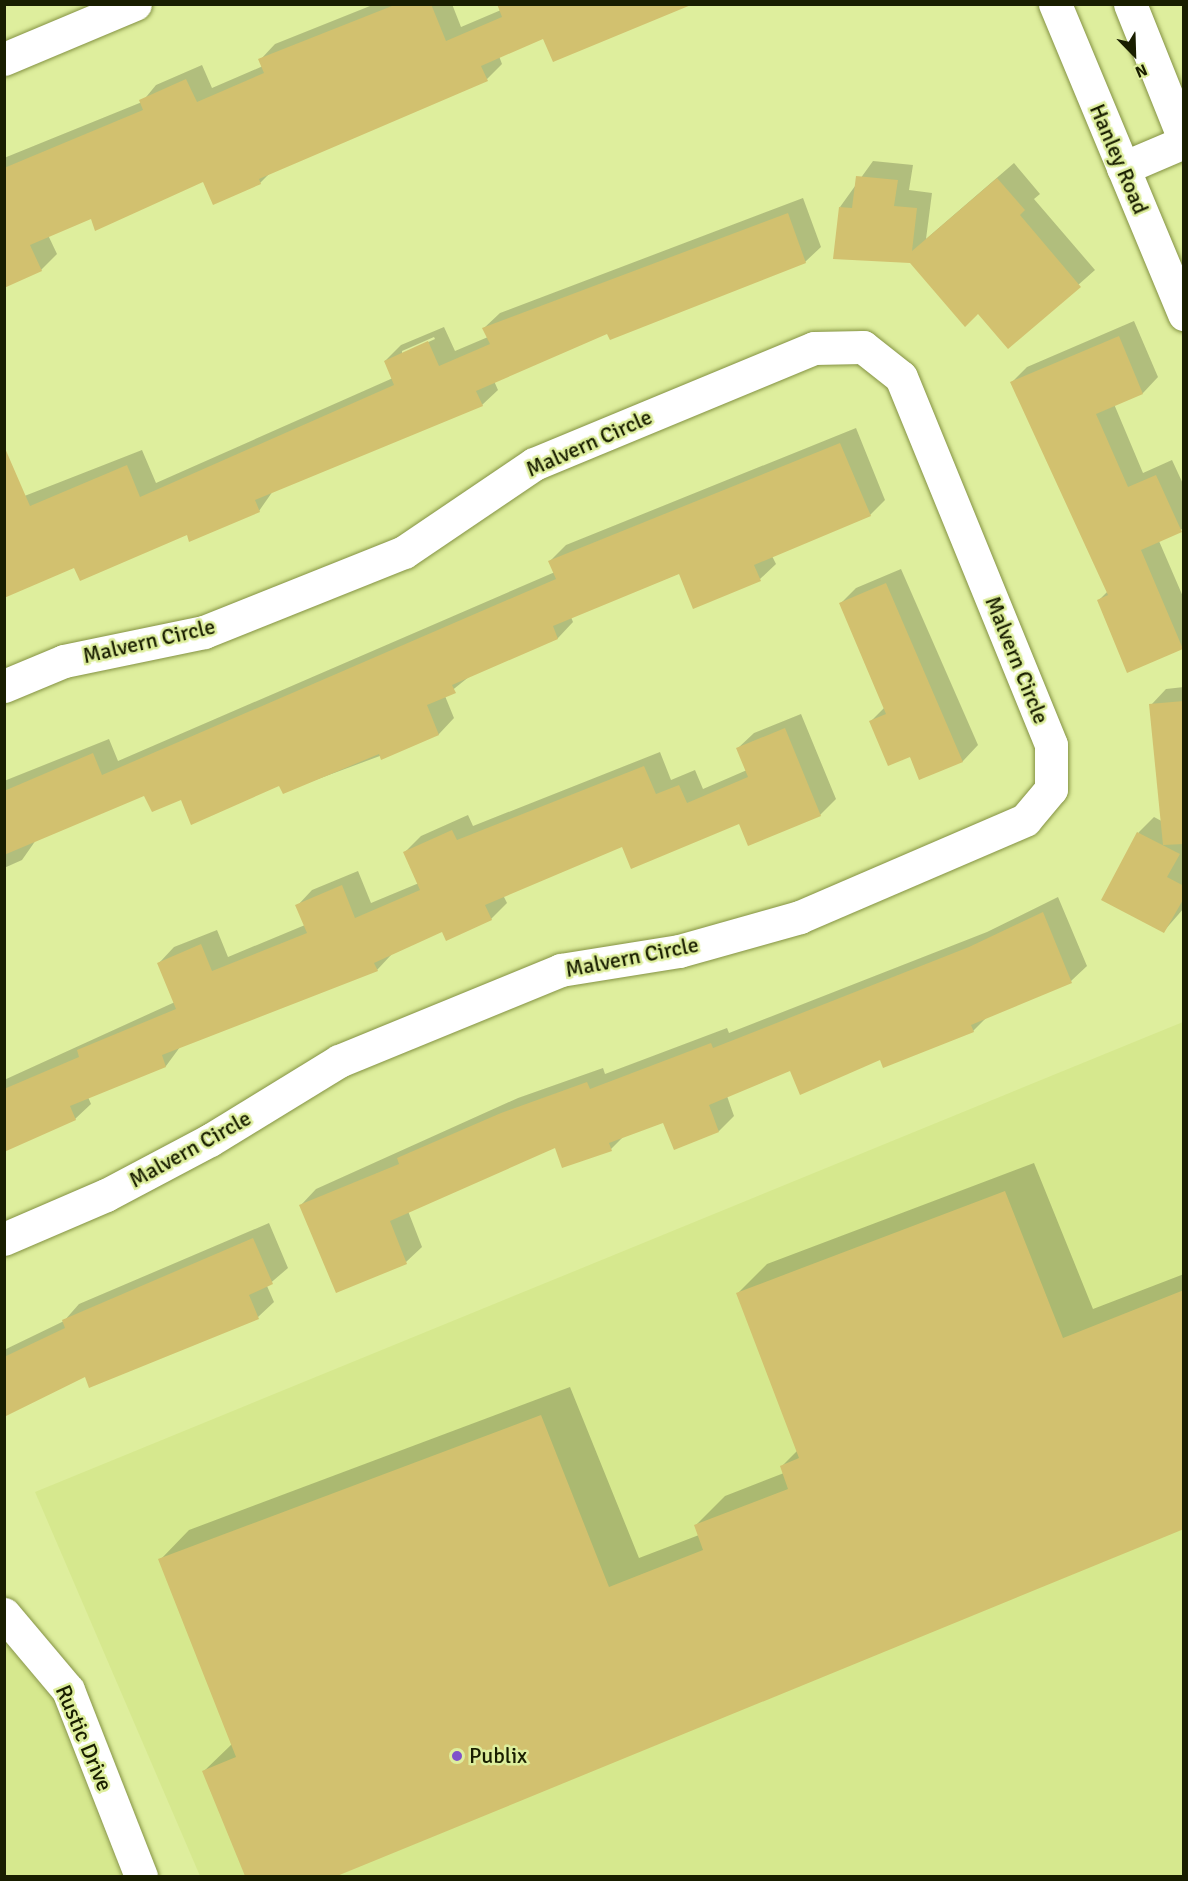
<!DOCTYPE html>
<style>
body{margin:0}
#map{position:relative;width:1188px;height:1881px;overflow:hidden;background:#deee9d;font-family:Signika,sans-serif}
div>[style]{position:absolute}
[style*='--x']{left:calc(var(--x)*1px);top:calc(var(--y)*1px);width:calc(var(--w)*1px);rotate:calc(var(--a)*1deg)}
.built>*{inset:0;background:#d6e88e}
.shadow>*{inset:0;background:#0003}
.building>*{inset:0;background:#d2c16f}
.roads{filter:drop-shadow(0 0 2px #849243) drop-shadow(0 0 2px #849243)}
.street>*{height:33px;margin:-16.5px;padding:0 16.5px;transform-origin:16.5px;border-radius:16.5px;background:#fff}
.secondary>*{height:33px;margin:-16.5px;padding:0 16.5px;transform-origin:16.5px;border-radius:16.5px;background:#fff}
.dots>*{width:16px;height:16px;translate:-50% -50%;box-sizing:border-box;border:3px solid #deee9d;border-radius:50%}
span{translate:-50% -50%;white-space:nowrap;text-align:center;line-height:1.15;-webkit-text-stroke:5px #deee9d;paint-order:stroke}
.street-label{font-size:22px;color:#191e00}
.poi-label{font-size:22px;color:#191e00}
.left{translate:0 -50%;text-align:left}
.frame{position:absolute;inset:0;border:6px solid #191e00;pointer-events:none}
.north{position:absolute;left:1104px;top:24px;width:60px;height:60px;-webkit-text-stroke:4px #deee9d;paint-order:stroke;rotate:157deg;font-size:16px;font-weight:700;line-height:24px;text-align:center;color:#191e00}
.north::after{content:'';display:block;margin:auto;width:21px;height:27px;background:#191e00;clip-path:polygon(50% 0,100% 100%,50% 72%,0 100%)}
</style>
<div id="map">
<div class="built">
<i style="clip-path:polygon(1183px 1022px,1183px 1876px,200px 1876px,35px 1492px)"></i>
<i style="clip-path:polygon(5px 1643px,52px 1700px,121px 1876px,5px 1876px)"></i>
</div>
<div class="shadow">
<i style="clip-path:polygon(375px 4px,452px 4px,461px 27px,501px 10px,499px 4px,688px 4px,553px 60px,544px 37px,499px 56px,502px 64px,487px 79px,272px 171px,260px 183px,204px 180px,91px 217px,48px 235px,57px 254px,41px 270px,4px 286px,4px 158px,142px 102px,156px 85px,202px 65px,212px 88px,263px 66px,260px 60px,275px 44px)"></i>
<i style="clip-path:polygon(873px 161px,913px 165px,909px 190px,932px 193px,926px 239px,1014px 163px,1040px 194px,1034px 199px,1095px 270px,1008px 347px,979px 312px,840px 207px)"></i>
<i style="clip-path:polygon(evenodd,803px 198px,821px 247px,805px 262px,608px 332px,494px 381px,498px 390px,482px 405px,273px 491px,259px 511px,75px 566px,4px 504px,142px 450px,156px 483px,393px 378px,385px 361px,401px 345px,444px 327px,455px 351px,488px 337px,484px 328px,500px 313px,803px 198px,434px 337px,435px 339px,402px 354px,402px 351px,434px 337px)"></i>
<i style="clip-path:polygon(1134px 321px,1158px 377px,1143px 393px,1114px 404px,1143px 473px,1172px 460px,1184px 486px,1184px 528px,1159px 541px,1184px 599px,1182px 648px,1099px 600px,1108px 591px,1012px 382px,1027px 367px)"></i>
<i style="clip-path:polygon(856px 428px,885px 500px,870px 515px,772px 556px,776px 564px,760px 579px,680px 573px,571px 617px,573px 622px,558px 638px,470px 676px,445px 696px,454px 718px,439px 734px,283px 792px,280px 784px,182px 798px,145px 794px,36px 840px,22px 860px,4px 868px,4px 781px,109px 739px,118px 761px,555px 572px,550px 561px,566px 545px)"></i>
<i style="clip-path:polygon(901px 569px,978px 745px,963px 761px,920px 778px,910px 756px,871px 721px,885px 707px,841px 603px,856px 588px)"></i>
<i style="clip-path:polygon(1184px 687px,1184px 814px,1151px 705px,1166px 689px)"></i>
<i style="clip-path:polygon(801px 714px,836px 799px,820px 815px,740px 822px,623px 845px,503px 895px,507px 903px,491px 919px,443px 930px,392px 954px,377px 970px,180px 1047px,166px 1066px,88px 1097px,91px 1104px,75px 1119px,4px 1150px,4px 1080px,175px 1002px,159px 963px,174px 947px,217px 930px,228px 957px,305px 925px,297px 906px,312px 890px,358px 871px,371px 903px,419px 883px,405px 852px,421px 836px,468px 815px,473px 826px,660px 752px,671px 780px,695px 770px,703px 789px,747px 770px,738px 748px,754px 733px)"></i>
<i style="clip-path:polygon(1154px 817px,1184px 833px,1184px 908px,1164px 931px,1103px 899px,1139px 832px)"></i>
<i style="clip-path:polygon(1058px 897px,1087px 966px,1071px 981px,987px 1017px,973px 1031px,881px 1058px,791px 1069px,727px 1096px,734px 1116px,719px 1131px,664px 1121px,625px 1135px,611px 1149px,556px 1146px,408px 1211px,422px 1247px,406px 1262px,336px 1291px,301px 1205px,316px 1189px,518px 1098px,603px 1068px,605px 1074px,727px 1028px,729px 1033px,987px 932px)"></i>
<i style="clip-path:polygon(1034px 1163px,1093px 1309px,1184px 1274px,1184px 1528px,333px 1876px,247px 1876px,204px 1771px,232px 1744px,160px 1560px,189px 1530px,570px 1387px,639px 1558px,699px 1535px,696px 1525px,725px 1496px,784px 1473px,782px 1466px,798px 1450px,738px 1293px,767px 1264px)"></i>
<i style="clip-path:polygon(269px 1223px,288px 1268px,267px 1286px,274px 1302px,258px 1317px,90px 1386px,86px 1375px,4px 1415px,4px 1350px,64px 1321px,79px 1304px)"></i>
</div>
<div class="building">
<i style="clip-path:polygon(397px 4px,431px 4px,446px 41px,502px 17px,497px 4px,691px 5px,553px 62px,543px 39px,481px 66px,488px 81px,259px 179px,261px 184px,213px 205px,203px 182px,95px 231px,91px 219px,30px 245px,42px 271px,4px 288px,4px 168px,143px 110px,139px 100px,186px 79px,197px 102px,264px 73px,258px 59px)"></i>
<i style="clip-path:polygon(856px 176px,898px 180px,894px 206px,917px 208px,912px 251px,997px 178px,1025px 210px,1020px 215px,1081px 287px,1008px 349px,978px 314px,965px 327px,910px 263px,833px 259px,839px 207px,852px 208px)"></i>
<i style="clip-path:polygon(788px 213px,806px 263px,610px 340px,607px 334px,476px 391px,483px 406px,255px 500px,260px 512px,189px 542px,187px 535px,80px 581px,74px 568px,4px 598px,4px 446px,30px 506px,127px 465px,140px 497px,394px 385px,384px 361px,428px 341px,439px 366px,490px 344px,482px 328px)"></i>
<i style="clip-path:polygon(1119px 336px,1143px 394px,1096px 414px,1128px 487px,1156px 475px,1182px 532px,1141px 550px,1183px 649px,1127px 673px,1097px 600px,1108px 595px,1010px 382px)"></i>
<i style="clip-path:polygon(840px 443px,871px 516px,754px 565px,761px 581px,693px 609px,679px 574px,553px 626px,558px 639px,452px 685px,456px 693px,427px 705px,439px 735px,381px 760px,379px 754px,283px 794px,279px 786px,191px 825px,181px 800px,152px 812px,144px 796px,4px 855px,4px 791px,93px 753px,102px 775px,556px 579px,548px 561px)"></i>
<i style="clip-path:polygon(886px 583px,963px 762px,919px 780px,910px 757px,888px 766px,869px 721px,886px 714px,839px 603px)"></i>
<i style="clip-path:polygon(1184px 701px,1184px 844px,1163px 845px,1149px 704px)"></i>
<i style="clip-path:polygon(785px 728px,821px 816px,748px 846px,739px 824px,631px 869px,622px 847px,485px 905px,492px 920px,446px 941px,442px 932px,374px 963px,378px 971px,162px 1055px,166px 1067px,70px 1106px,76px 1120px,4px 1152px,4px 1089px,79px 1057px,77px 1050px,176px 1009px,157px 963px,201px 944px,212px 971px,307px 933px,295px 905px,342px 885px,355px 918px,420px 890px,403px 852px,452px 830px,457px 840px,644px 766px,656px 794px,679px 785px,687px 803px,748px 777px,736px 748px)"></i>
<i style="clip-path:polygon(1137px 832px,1180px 854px,1167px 877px,1184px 886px,1184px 898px,1164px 933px,1101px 900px)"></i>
<i style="clip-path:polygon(1043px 912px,1072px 983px,971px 1025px,974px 1032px,883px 1068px,880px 1060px,800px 1095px,790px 1071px,709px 1105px,719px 1132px,674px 1150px,663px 1123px,609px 1143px,612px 1151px,562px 1168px,555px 1148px,390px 1221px,407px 1264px,336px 1293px,299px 1205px,399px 1164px,397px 1158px,501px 1113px,587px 1082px,590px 1089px,711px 1043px,713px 1048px,969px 947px)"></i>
<i style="clip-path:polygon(1005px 1191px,1063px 1338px,1184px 1290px,1184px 1529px,337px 1876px,245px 1876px,202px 1771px,236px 1757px,158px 1559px,541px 1415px,609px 1587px,703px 1550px,694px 1525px,788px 1489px,780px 1466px,799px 1458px,736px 1293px)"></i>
<i style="clip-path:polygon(253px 1238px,273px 1284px,249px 1295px,259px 1319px,89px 1388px,85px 1377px,4px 1417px,4px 1357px,65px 1328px,62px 1320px)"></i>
</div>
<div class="roads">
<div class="street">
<i style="--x:4;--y:59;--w:142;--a:-22.8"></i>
<i style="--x:1123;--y:168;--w:66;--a:-23.1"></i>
<i style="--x:4;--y:686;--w:65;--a:-22.6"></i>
<i style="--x:64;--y:661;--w:143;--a:-11.7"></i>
<i style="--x:204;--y:632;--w:215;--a:-21.8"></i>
<i style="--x:404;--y:552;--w:157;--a:-34.1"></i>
<i style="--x:534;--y:464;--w:303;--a:-22.5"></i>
<i style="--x:814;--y:348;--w:49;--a:-1.2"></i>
<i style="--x:863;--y:347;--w:48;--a:38.3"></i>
<i style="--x:901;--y:377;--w:397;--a:67.8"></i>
<i style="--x:1051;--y:745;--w:44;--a:90"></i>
<i style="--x:1051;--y:789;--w:40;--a:130"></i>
<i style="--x:1025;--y:820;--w:245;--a:156.7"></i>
<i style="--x:800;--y:917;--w:126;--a:164.3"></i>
<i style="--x:679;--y:951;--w:120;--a:170.9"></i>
<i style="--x:561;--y:970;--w:240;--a:157.7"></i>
<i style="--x:339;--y:1061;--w:151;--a:148.5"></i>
<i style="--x:210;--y:1140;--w:118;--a:152.1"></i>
<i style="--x:106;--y:1195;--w:111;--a:156.7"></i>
<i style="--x:4;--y:1614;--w:99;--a:49.9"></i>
<i style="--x:68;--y:1690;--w:200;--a:68.6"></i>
</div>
<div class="secondary">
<i style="--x:1055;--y:4;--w:336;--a:67.4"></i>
<i style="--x:1130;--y:4;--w:145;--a:68.2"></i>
</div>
</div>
<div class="dots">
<i style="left:457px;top:1756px;background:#8052cb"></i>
</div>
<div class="street-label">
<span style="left:1119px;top:159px;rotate:67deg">Hanley Road</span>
<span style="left:589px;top:443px;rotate:-24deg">Malvern Circle</span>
<span style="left:149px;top:641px;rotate:-13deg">Malvern Circle</span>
<span style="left:1017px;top:660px;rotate:68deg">Malvern Circle</span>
<span style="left:632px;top:957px;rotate:-11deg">Malvern Circle</span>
<span style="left:190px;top:1149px;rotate:-29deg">Malvern Circle</span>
<span style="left:84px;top:1738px;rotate:67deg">Rustic Drive</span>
</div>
<div class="poi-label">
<span class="left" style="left:469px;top:1756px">Publix</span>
</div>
<div class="frame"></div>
<div class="north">N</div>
</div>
